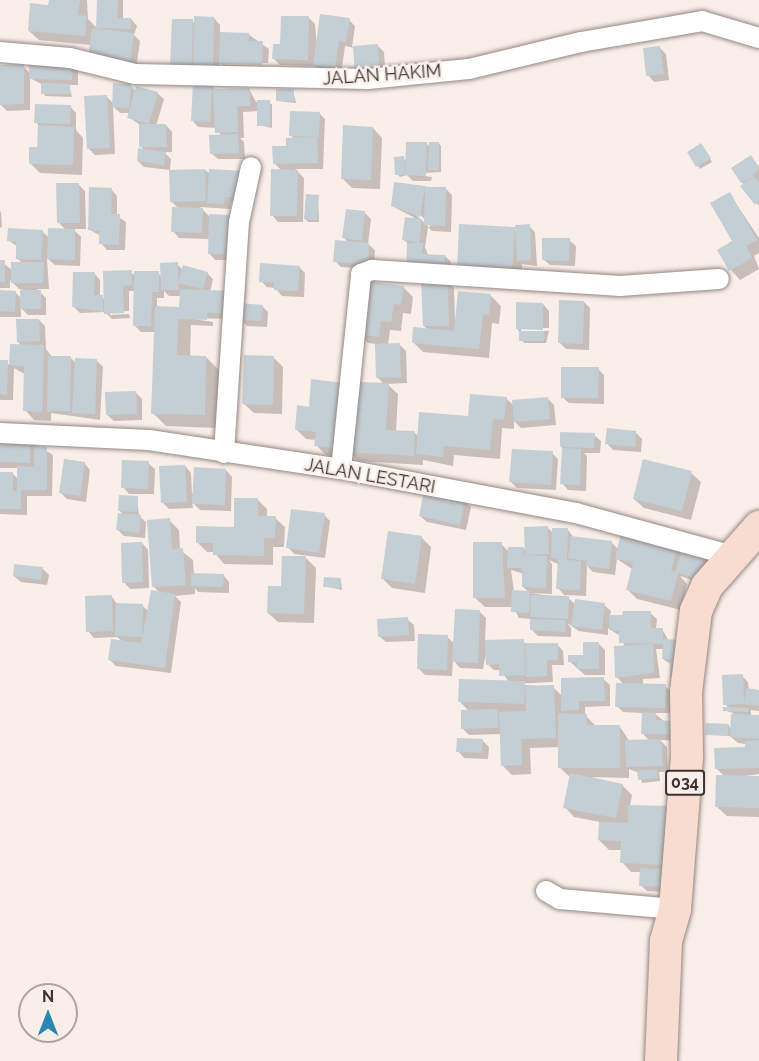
<!DOCTYPE html>
<style>
body{margin:0}
#map{position:relative;width:759px;height:1061px;overflow:hidden;background:#faeee8;font-family:Raleway,sans-serif}
div>[style]{position:absolute}
[style*='--x']{left:calc(var(--x)*1px);top:calc(var(--y)*1px);width:calc(var(--w)*1px);rotate:calc(var(--a)*1deg)}
.shadow>*{inset:0;background:#0003}
.building>*{inset:0;background:#c4cfd5}
.roads{filter:drop-shadow(0 0 2px #928782) drop-shadow(0 0 2px #928782)}
.street>*{height:20px;margin:-10px;padding:0 10px;transform-origin:10px;border-radius:10px;background:#fff}
.primary>*{height:32px;margin:-16px;padding:0 16px;transform-origin:16px;border-radius:16px;background:#f9dcd0}
span{translate:-50% -50%;white-space:nowrap;text-align:center;line-height:1.15;-webkit-text-stroke:5px #faeee8;paint-order:stroke}
.shield-label span{padding:2px 4px;background:#faeee8;border:2px solid;border-radius:4px;-webkit-text-stroke-width:0}
.shield-label{font-size:16px;color:#393432;font-weight:700}
.street-label{font-size:18px;color:#393432}
.north{position:absolute;left:18px;top:983px;width:60px;height:60px;box-sizing:border-box;background:#faeee8;border:2px solid #ada49f;border-radius:50%;rotate:0deg;font-size:16px;font-weight:700;line-height:24px;text-align:center;color:#393432}
.north::after{content:'';display:block;margin:auto;width:21px;height:27px;background:#2987b3;clip-path:polygon(50% 0,100% 100%,50% 72%,0 100%)}
</style>
<div id="map">
<div class="shadow">
<i style="clip-path:polygon(50px 0,87px 0,88px 19px,98px 29px,99px 0,123px 0,123px 19px,131px 19px,137px 26px,134px 35px,140px 41px,136px 69px,91px 45px,39px 40px,29px 31px,50px 6px)"></i>
<i style="clip-path:polygon(214px 18px,220px 25px,220px 34px,248px 34px,269px 49px,268px 63px,225px 62px,225px 65px,268px 66px,268px 70px,227px 69px,219px 61px,219px 73px,178px 72px,192px 21px,196px 24px)"></i>
<i style="clip-path:polygon(309px 18px,315px 24px,317px 48px,349px 20px,355px 26px,352px 47px,378px 46px,384px 52px,386px 81px,354px 48px,345px 46px,341px 75px,321px 72px,315px 66px,280px 65px,274px 59px,282px 45px)"></i>
<i style="clip-path:polygon(659px 47px,666px 54px,669px 80px,654px 82px,648px 75px)"></i>
<i style="clip-path:polygon(72px 63px,78px 70px,78px 85px,69px 85px,72px 97px,45px 96px,43px 85px,30px 78px,30px 110px,7px 111px,0 104px,0 66px,23px 66px,30px 73px)"></i>
<i style="clip-path:polygon(130px 85px,136px 91px,157px 93px,164px 99px,156px 126px,166px 125px,172px 132px,172px 152px,164px 152px,171px 159px,170px 170px,144px 167px,138px 161px,145px 151px,140px 146px,140px 125px,129px 117px,130px 113px,120px 113px,113px 106px,115px 154px,95px 155px,88px 148px,107px 97px,114px 104px)"></i>
<i style="clip-path:polygon(211px 85px,217px 91px,249px 89px,256px 102px,272px 104px,272px 128px,259px 125px,259px 111px,243px 112px,244px 138px,240px 138px,244px 142px,245px 159px,218px 159px,211px 153px,221px 136px,217px 128px,198px 127px,192px 120px)"></i>
<i style="clip-path:polygon(293px 91px,296px 103px,278px 101px)"></i>
<i style="clip-path:polygon(70px 106px,76px 113px,76px 130px,83px 138px,82px 175px,40px 173px,30px 163px,39px 149px,39px 126px,36px 122px)"></i>
<i style="clip-path:polygon(319px 113px,325px 119px,323px 169px,295px 169px,304px 178px,303px 222px,278px 222px,272px 215px,282px 171px,274px 163px,295px 139px,290px 135px)"></i>
<i style="clip-path:polygon(373px 128px,382px 138px,380px 189px,352px 188px,342px 178px)"></i>
<i style="clip-path:polygon(426px 143px,430px 147px,439px 143px,441px 146px,441px 172px,411px 174px,432px 177px,431px 181px,413px 181px,407px 175px,400px 177px,397px 174px,403px 158px,407px 162px)"></i>
<i style="clip-path:polygon(704px 148px,712px 162px,700px 169px,689px 153px)"></i>
<i style="clip-path:polygon(751px 157px,759px 167px,759px 206px,742px 182px)"></i>
<i style="clip-path:polygon(205px 170px,249px 203px,231px 202px,230px 209px,200px 207px,209px 216px,231px 216px,236px 260px,215px 260px,209px 253px,209px 239px,179px 238px,173px 231px,178px 208px,171px 201px)"></i>
<i style="clip-path:polygon(evenodd,396px 183px,446px 189px,452px 195px,451px 232px,432px 231px,428px 227px,425px 247px,428px 255px,445px 256px,451px 262px,450px 279px,404px 240px,415px 218px,392px 206px,396px 183px,416px 211px,431px 225px,429px 227px,414px 213px,416px 211px)"></i>
<i style="clip-path:polygon(79px 185px,85px 191px,86px 229px,73px 229px,81px 237px,80px 266px,55px 265px,47px 258px,49px 289px,37px 289px,46px 298px,46px 315px,28px 315px,21px 308px,21px 317px,0 317px,0 292px,15px 292px,22px 299px,33px 292px,19px 289px,10px 280px,10px 288px,0 288px,0 261px,12px 270px,22px 263px,17px 258px,18px 247px,8px 240px,42px 231px,49px 238px,66px 230px,58px 222px)"></i>
<i style="clip-path:polygon(111px 189px,117px 196px,117px 216px,126px 222px,125px 250px,107px 250px,101px 243px,101px 236px,90px 230px)"></i>
<i style="clip-path:polygon(729px 193px,759px 238px,759px 253px,754px 256px,759px 269px,740px 280px,731px 270px,734px 242px)"></i>
<i style="clip-path:polygon(318px 197px,319px 222px,308px 222px,305px 219px)"></i>
<i style="clip-path:polygon(0 211px,1px 212px,2px 227px,0 228px)"></i>
<i style="clip-path:polygon(365px 213px,371px 219px,368px 244px,375px 250px,374px 269px,341px 267px,335px 261px,349px 243px,344px 238px)"></i>
<i style="clip-path:polygon(529px 226px,535px 232px,537px 266px,522px 264px,522px 282px,458px 271px,514px 228px,517px 232px)"></i>
<i style="clip-path:polygon(569px 240px,576px 246px,575px 266px,550px 265px,543px 259px)"></i>
<i style="clip-path:polygon(evenodd,177px 264px,183px 270px,207px 273px,213px 279px,210px 292px,236px 319px,187px 318px,213px 322px,213px 326px,191px 325px,190px 357px,206px 357px,219px 370px,217px 428px,166px 426px,153px 413px,155px 332px,141px 332px,134px 325px,135px 291px,129px 291px,129px 311px,110px 312px,110px 315px,129px 314px,130px 318px,112px 319px,105px 312px,80px 313px,74px 307px,94px 273px,100px 280px,100px 296px,105px 300px,131px 272px,135px 276px,158px 273px,162px 277px,177px 264px,164px 291px,169px 296px,181px 296px,180px 311px,157px 308px,157px 298px,164px 298px,164px 291px)"></i>
<i style="clip-path:polygon(299px 267px,305px 273px,304px 297px,282px 296px,275px 288px,267px 287px,261px 281px)"></i>
<i style="clip-path:polygon(447px 282px,454px 288px,455px 320px,491px 296px,501px 306px,499px 324px,492px 323px,489px 358px,423px 352px,413px 342px,428px 330px,424px 326px)"></i>
<i style="clip-path:polygon(403px 287px,413px 297px,411px 314px,403px 313px,401px 331px,390px 330px,388px 345px,399px 344px,406px 351px,407px 383px,387px 384px,398px 394px,396px 432px,415px 433px,419px 437px,469px 418px,506px 398px,514px 406px,548px 399px,554px 405px,556px 425px,521px 428px,514px 421px,514px 429px,502px 428px,500px 459px,454px 455px,453px 466px,423px 460px,423px 465px,358px 461px,347px 450px,346px 457px,326px 455px,316px 445px,317px 440px,306px 439px,296px 429px,357px 431px,384px 384px,377px 377px,376px 344px,368px 343px,359px 334px)"></i>
<i style="clip-path:polygon(584px 302px,590px 308px,589px 350px,566px 349px,559px 342px)"></i>
<i style="clip-path:polygon(543px 304px,549px 311px,549px 328px,521px 328px,521px 331px,549px 331px,546px 343px,524px 343px,517px 328px)"></i>
<i style="clip-path:polygon(262px 306px,268px 312px,267px 327px,247px 326px,241px 319px)"></i>
<i style="clip-path:polygon(39px 320px,45px 326px,46px 349px,53px 358px,71px 358px,76px 363px,96px 360px,103px 367px,100px 420px,51px 413px,51px 421px,34px 420px,25px 410px,26px 375px,14px 368px,13px 400px,0 400px,0 361px,11px 365px,22px 346px,18px 342px)"></i>
<i style="clip-path:polygon(273px 357px,283px 367px,282px 414px,254px 413px,244px 404px)"></i>
<i style="clip-path:polygon(598px 369px,604px 375px,604px 404px,569px 403px,562px 397px)"></i>
<i style="clip-path:polygon(135px 392px,142px 399px,142px 420px,114px 421px,107px 415px)"></i>
<i style="clip-path:polygon(562px 433px,594px 435px,601px 441px,600px 453px,584px 453px,587px 456px,586px 491px,568px 490px,562px 483px)"></i>
<i style="clip-path:polygon(636px 433px,642px 439px,641px 452px,613px 450px,607px 443px)"></i>
<i style="clip-path:polygon(0 440px,30px 441px,53px 455px,52px 496px,27px 496px,27px 515px,0 514px,0 473px,12px 473px,19px 480px,19px 468px,0 468px)"></i>
<i style="clip-path:polygon(552px 453px,558px 459px,556px 490px,517px 488px,511px 482px)"></i>
<i style="clip-path:polygon(84px 463px,90px 470px,86px 502px,67px 499px,61px 493px)"></i>
<i style="clip-path:polygon(148px 463px,155px 469px,154px 494px,129px 494px,123px 487px)"></i>
<i style="clip-path:polygon(185px 466px,191px 473px,192px 494px,226px 470px,232px 477px,231px 511px,200px 510px,192px 502px,193px 508px,169px 509px,162px 502px)"></i>
<i style="clip-path:polygon(691px 473px,701px 482px,691px 520px,644px 508px,634px 499px)"></i>
<i style="clip-path:polygon(137px 498px,139px 516px,146px 522px,145px 538px,124px 536px,118px 530px,124px 515px,120px 511px)"></i>
<i style="clip-path:polygon(258px 500px,267px 509px,267px 517px,275px 518px,285px 527px,284px 547px,273px 547px,273px 565px,224px 564px,214px 552px,207px 552px,197px 542px,235px 528px)"></i>
<i style="clip-path:polygon(464px 501px,471px 507px,466px 530px,427px 522px,420px 516px)"></i>
<i style="clip-path:polygon(324px 515px,330px 521px,325px 558px,294px 554px,288px 547px)"></i>
<i style="clip-path:polygon(169px 520px,179px 530px,180px 550px,193px 560px,194px 574px,223px 575px,229px 582px,229px 593px,198px 592px,195px 588px,195px 594px,175px 596px,181px 602px,171px 673px,116px 666px,109px 659px,123px 642px,117px 637px,94px 638px,88px 631px,111px 596px,118px 605px,143px 606px,148px 611px,160px 593px,154px 587px)"></i>
<i style="clip-path:polygon(evenodd,547px 527px,553px 533px,568px 530px,574px 538px,612px 543px,618px 549px,677px 548px,710px 586px,680px 576px,687px 584px,681px 610px,637px 599px,627px 589px,632px 569px,617px 559px,615px 575px,593px 572px,587px 566px,586px 596px,565px 595px,576px 605px,604px 605px,611px 611px,610px 616px,650px 613px,657px 619px,656px 629px,662px 629px,669px 641px,688px 648px,672px 665px,663px 659px,664px 649px,656px 649px,660px 678px,643px 679px,643px 685px,665px 686px,672px 692px,671px 713px,654px 713px,688px 741px,660px 740px,667px 747px,668px 772px,659px 772px,660px 781px,642px 783px,639px 773px,629px 769px,629px 778px,591px 777px,622px 785px,632px 795px,630px 806px,680px 893px,647px 891px,641px 885px,641px 872px,631px 872px,622px 862px,622px 850px,609px 850px,599px 840px,600px 822px,574px 817px,565px 807px,570px 777px,559px 767px,559px 747px,530px 748px,531px 774px,512px 775px,502px 765px,501px 734px,469px 735px,463px 729px,470px 712px,460px 702px,510px 684px,501px 670px,494px 670px,487px 664px,487px 648px,483px 669px,460px 668px,453px 660px,452px 676px,425px 675px,419px 669px,447px 637px,455px 644px,479px 611px,486px 618px,485px 642px,557px 644px,563px 651px,564px 665px,552px 665px,553px 682px,511px 684px,553px 687px,562px 696px,603px 679px,610px 685px,610px 706px,585px 707px,585px 715px,596px 726px,620px 727px,630px 742px,650px 741px,643px 734px,643px 713px,623px 712px,617px 706px,624px 685px,617px 677px,625px 647px,620px 636px,608px 628px,608px 635px,579px 631px,567px 623px,571px 628px,571px 637px,538px 636px,532px 630px,532px 619px,519px 618px,513px 607px,485px 607px,475px 598px,501px 544px,509px 552px,509px 549px,526px 549px,547px 527px,549px 560px,558px 564px,558px 588px,567px 598px,530px 593px,552px 594px,552px 564px,549px 560px,547px 527px,511px 570px,524px 574px,523px 587px,529px 592px,514px 592px,511px 570px)"></i>
<i style="clip-path:polygon(421px 537px,431px 547px,425px 593px,392px 588px,383px 579px)"></i>
<i style="clip-path:polygon(142px 543px,148px 550px,149px 588px,130px 589px,124px 582px)"></i>
<i style="clip-path:polygon(306px 558px,316px 568px,314px 623px,278px 622px,268px 613px)"></i>
<i style="clip-path:polygon(43px 569px,49px 575px,47px 585px,21px 582px,14px 576px)"></i>
<i style="clip-path:polygon(341px 580px,342px 590px,325px 586px)"></i>
<i style="clip-path:polygon(407px 619px,414px 625px,415px 641px,386px 642px,379px 636px)"></i>
<i style="clip-path:polygon(599px 644px,605px 650px,605px 675px,585px 675px,569px 661px,584px 657px)"></i>
<i style="clip-path:polygon(742px 676px,748px 682px,749px 690px,759px 691px,759px 711px,751px 710px,751px 717px,759px 717px,759px 774px,738px 777px,759px 777px,759px 817px,727px 816px,717px 807px,725px 777px,716px 768px,746px 749px,746px 744px,738px 743px,730px 736px,707px 734px,728px 725px,732px 729px,733px 713px,724px 710px,730px 709px,725px 704px)"></i>
<i style="clip-path:polygon(482px 740px,489px 747px,488px 759px,464px 758px,458px 751px)"></i>
</div>
<div class="building">
<i style="clip-path:polygon(49px 0,80px 0,78px 15px,87px 16px,85px 36px,28px 31px,30px 3px,48px 5px)"></i>
<i style="clip-path:polygon(97px 0,118px 0,117px 18px,131px 18px,131px 29px,96px 28px)"></i>
<i style="clip-path:polygon(320px 14px,350px 18px,346px 42px,339px 41px,335px 69px,313px 66px)"></i>
<i style="clip-path:polygon(194px 16px,214px 17px,213px 67px,193px 67px)"></i>
<i style="clip-path:polygon(281px 16px,309px 16px,308px 60px,272px 59px,273px 44px,280px 44px)"></i>
<i style="clip-path:polygon(172px 19px,193px 19px,192px 67px,170px 66px)"></i>
<i style="clip-path:polygon(92px 28px,134px 33px,130px 63px,88px 58px)"></i>
<i style="clip-path:polygon(220px 32px,249px 33px,249px 41px,263px 41px,262px 65px,219px 64px)"></i>
<i style="clip-path:polygon(378px 44px,380px 75px,355px 77px,353px 46px)"></i>
<i style="clip-path:polygon(660px 46px,664px 74px,646px 76px,643px 48px)"></i>
<i style="clip-path:polygon(29px 60px,72px 62px,72px 80px,29px 79px)"></i>
<i style="clip-path:polygon(24px 64px,24px 104px,0 105px,0 65px)"></i>
<i style="clip-path:polygon(193px 82px,212px 84px,210px 122px,191px 121px)"></i>
<i style="clip-path:polygon(41px 83px,70px 84px,70px 94px,41px 94px)"></i>
<i style="clip-path:polygon(113px 83px,131px 84px,129px 108px,112px 107px)"></i>
<i style="clip-path:polygon(136px 86px,158px 92px,149px 124px,127px 118px)"></i>
<i style="clip-path:polygon(250px 88px,250px 106px,237px 106px,238px 132px,215px 133px,213px 89px)"></i>
<i style="clip-path:polygon(276px 89px,294px 89px,294px 101px,276px 101px)"></i>
<i style="clip-path:polygon(107px 95px,110px 148px,87px 149px,84px 96px)"></i>
<i style="clip-path:polygon(257px 100px,270px 100px,270px 126px,257px 126px)"></i>
<i style="clip-path:polygon(35px 104px,71px 105px,70px 124px,34px 123px)"></i>
<i style="clip-path:polygon(290px 111px,320px 112px,319px 137px,289px 136px)"></i>
<i style="clip-path:polygon(139px 124px,166px 124px,167px 147px,139px 147px)"></i>
<i style="clip-path:polygon(38px 125px,74px 127px,73px 165px,29px 164px,29px 147px,37px 147px)"></i>
<i style="clip-path:polygon(343px 125px,373px 127px,371px 180px,341px 179px)"></i>
<i style="clip-path:polygon(238px 134px,239px 153px,210px 154px,209px 135px)"></i>
<i style="clip-path:polygon(317px 137px,318px 163px,273px 164px,272px 146px,286px 146px,286px 138px)"></i>
<i style="clip-path:polygon(406px 142px,427px 142px,426px 176px,405px 175px)"></i>
<i style="clip-path:polygon(429px 142px,439px 142px,439px 170px,428px 170px)"></i>
<i style="clip-path:polygon(701px 143px,711px 158px,696px 167px,687px 152px)"></i>
<i style="clip-path:polygon(138px 148px,166px 152px,164px 165px,137px 161px)"></i>
<i style="clip-path:polygon(751px 155px,759px 168px,753px 176px,759px 183px,759px 201px,755px 205px,740px 186px,751px 178px,741px 183px,731px 168px)"></i>
<i style="clip-path:polygon(404px 156px,405px 175px,395px 175px,394px 157px)"></i>
<i style="clip-path:polygon(205px 169px,206px 201px,170px 202px,169px 170px)"></i>
<i style="clip-path:polygon(209px 169px,244px 171px,243px 198px,225px 197px,224px 204px,207px 203px)"></i>
<i style="clip-path:polygon(271px 169px,298px 170px,297px 216px,270px 216px)"></i>
<i style="clip-path:polygon(394px 182px,425px 186px,420px 217px,391px 206px)"></i>
<i style="clip-path:polygon(56px 183px,79px 183px,80px 223px,57px 223px)"></i>
<i style="clip-path:polygon(89px 187px,112px 188px,111px 214px,120px 214px,119px 245px,99px 244px,99px 231px,88px 230px)"></i>
<i style="clip-path:polygon(425px 187px,446px 187px,445px 226px,424px 225px)"></i>
<i style="clip-path:polygon(730px 192px,757px 240px,746px 246px,752px 258px,729px 271px,717px 250px,732px 241px,710px 203px)"></i>
<i style="clip-path:polygon(306px 194px,319px 195px,317px 220px,304px 219px)"></i>
<i style="clip-path:polygon(172px 207px,203px 208px,202px 233px,171px 232px)"></i>
<i style="clip-path:polygon(346px 209px,365px 211px,362px 241px,342px 238px)"></i>
<i style="clip-path:polygon(209px 214px,232px 215px,231px 254px,208px 254px)"></i>
<i style="clip-path:polygon(405px 217px,422px 219px,419px 243px,402px 240px)"></i>
<i style="clip-path:polygon(459px 224px,515px 227px,512px 273px,457px 271px)"></i>
<i style="clip-path:polygon(530px 224px,531px 260px,517px 261px,515px 225px)"></i>
<i style="clip-path:polygon(8px 228px,43px 230px,41px 260px,16px 259px,16px 242px,7px 241px)"></i>
<i style="clip-path:polygon(48px 228px,75px 229px,75px 260px,47px 259px)"></i>
<i style="clip-path:polygon(542px 238px,570px 238px,569px 261px,542px 260px)"></i>
<i style="clip-path:polygon(335px 240px,369px 243px,368px 264px,333px 262px)"></i>
<i style="clip-path:polygon(407px 243px,423px 243px,422px 254px,445px 255px,444px 273px,406px 272px)"></i>
<i style="clip-path:polygon(0 260px,5px 260px,5px 282px,0 282px)"></i>
<i style="clip-path:polygon(11px 262px,44px 262px,43px 283px,11px 283px)"></i>
<i style="clip-path:polygon(178px 262px,178px 282px,183px 265px,208px 272px,203px 289px,178px 283px,179px 290px,161px 290px,160px 263px)"></i>
<i style="clip-path:polygon(260px 263px,300px 266px,298px 291px,274px 290px,274px 282px,259px 282px)"></i>
<i style="clip-path:polygon(132px 270px,132px 285px,123px 286px,124px 313px,104px 314px,103px 271px)"></i>
<i style="clip-path:polygon(134px 271px,159px 271px,159px 292px,152px 292px,151px 326px,133px 326px)"></i>
<i style="clip-path:polygon(73px 272px,95px 272px,94px 295px,103px 295px,103px 312px,72px 307px)"></i>
<i style="clip-path:polygon(364px 281px,404px 286px,401px 305px,394px 304px,391px 322px,381px 321px,379px 337px,357px 334px)"></i>
<i style="clip-path:polygon(421px 281px,448px 281px,449px 326px,423px 326px)"></i>
<i style="clip-path:polygon(180px 289px,231px 291px,230px 314px,207px 313px,207px 320px,178px 319px,177px 355px,206px 356px,205px 415px,151px 414px,155px 306px,179px 307px)"></i>
<i style="clip-path:polygon(0 290px,16px 291px,15px 312px,0 311px)"></i>
<i style="clip-path:polygon(20px 290px,41px 290px,41px 309px,20px 309px)"></i>
<i style="clip-path:polygon(458px 291px,491px 294px,489px 315px,483px 314px,479px 349px,412px 343px,413px 327px,454px 331px)"></i>
<i style="clip-path:polygon(559px 300px,584px 301px,583px 344px,558px 343px)"></i>
<i style="clip-path:polygon(516px 302px,543px 303px,543px 330px,516px 329px)"></i>
<i style="clip-path:polygon(240px 303px,263px 305px,261px 321px,239px 320px)"></i>
<i style="clip-path:polygon(16px 319px,39px 319px,40px 341px,17px 342px)"></i>
<i style="clip-path:polygon(519px 331px,544px 331px,544px 341px,519px 341px)"></i>
<i style="clip-path:polygon(400px 343px,401px 377px,376px 378px,375px 344px)"></i>
<i style="clip-path:polygon(10px 344px,44px 345px,42px 412px,23px 411px,24px 366px,9px 365px)"></i>
<i style="clip-path:polygon(244px 355px,274px 356px,273px 405px,242px 404px)"></i>
<i style="clip-path:polygon(48px 356px,71px 356px,70px 411px,47px 411px)"></i>
<i style="clip-path:polygon(75px 358px,97px 359px,95px 414px,72px 413px)"></i>
<i style="clip-path:polygon(0 360px,8px 360px,7px 395px,0 394px)"></i>
<i style="clip-path:polygon(561px 367px,599px 367px,598px 398px,561px 398px)"></i>
<i style="clip-path:polygon(311px 379px,344px 383px,337px 448px,314px 446px,316px 432px,295px 430px,297px 405px,309px 407px)"></i>
<i style="clip-path:polygon(359px 382px,389px 383px,386px 430px,415px 431px,414px 456px,347px 452px,348px 429px,356px 430px)"></i>
<i style="clip-path:polygon(136px 391px,137px 414px,106px 415px,105px 392px)"></i>
<i style="clip-path:polygon(470px 394px,507px 397px,504px 420px,493px 419px,490px 450px,444px 446px,443px 457px,416px 454px,419px 412px,468px 416px)"></i>
<i style="clip-path:polygon(548px 397px,550px 419px,514px 422px,512px 400px)"></i>
<i style="clip-path:polygon(607px 428px,636px 431px,635px 447px,605px 444px)"></i>
<i style="clip-path:polygon(560px 432px,595px 433px,594px 448px,560px 447px)"></i>
<i style="clip-path:polygon(0 439px,30px 440px,30px 463px,0 462px)"></i>
<i style="clip-path:polygon(34px 447px,47px 447px,47px 490px,21px 490px,21px 509px,0 509px,0 472px,13px 472px,13px 491px,17px 491px,17px 466px,34px 467px)"></i>
<i style="clip-path:polygon(562px 448px,581px 449px,580px 485px,560px 484px)"></i>
<i style="clip-path:polygon(512px 449px,553px 451px,551px 485px,509px 482px)"></i>
<i style="clip-path:polygon(64px 459px,85px 462px,80px 496px,59px 493px)"></i>
<i style="clip-path:polygon(643px 459px,692px 471px,682px 511px,633px 499px)"></i>
<i style="clip-path:polygon(122px 460px,149px 461px,148px 489px,121px 488px)"></i>
<i style="clip-path:polygon(185px 465px,187px 502px,161px 503px,159px 466px)"></i>
<i style="clip-path:polygon(194px 467px,226px 469px,225px 505px,192px 504px)"></i>
<i style="clip-path:polygon(424px 491px,465px 499px,460px 525px,419px 516px)"></i>
<i style="clip-path:polygon(119px 495px,138px 496px,137px 512px,118px 511px)"></i>
<i style="clip-path:polygon(234px 498px,258px 498px,258px 516px,276px 516px,275px 538px,264px 538px,264px 556px,213px 555px,213px 543px,196px 543px,196px 526px,234px 527px)"></i>
<i style="clip-path:polygon(291px 509px,325px 513px,319px 553px,286px 548px)"></i>
<i style="clip-path:polygon(118px 513px,141px 515px,139px 533px,116px 530px)"></i>
<i style="clip-path:polygon(170px 518px,172px 549px,183px 548px,186px 585px,152px 587px,147px 520px)"></i>
<i style="clip-path:polygon(548px 526px,549px 554px,525px 555px,524px 527px)"></i>
<i style="clip-path:polygon(552px 528px,568px 528px,567px 560px,581px 561px,580px 590px,556px 589px,558px 559px,551px 558px)"></i>
<i style="clip-path:polygon(388px 531px,422px 536px,415px 584px,381px 579px)"></i>
<i style="clip-path:polygon(621px 533px,678px 546px,671px 571px,675px 572px,683px 548px,711px 556px,704px 581px,678px 573px,671px 601px,626px 590px,633px 563px,615px 558px)"></i>
<i style="clip-path:polygon(571px 536px,612px 541px,609px 569px,585px 566px,587px 561px,568px 558px)"></i>
<i style="clip-path:polygon(142px 542px,143px 582px,122px 583px,121px 543px)"></i>
<i style="clip-path:polygon(473px 542px,502px 542px,505px 598px,473px 598px)"></i>
<i style="clip-path:polygon(508px 547px,524px 547px,523px 555px,547px 556px,546px 588px,522px 587px,522px 568px,507px 568px)"></i>
<i style="clip-path:polygon(282px 556px,306px 556px,304px 614px,267px 613px,268px 586px,281px 586px)"></i>
<i style="clip-path:polygon(14px 564px,43px 567px,41px 580px,13px 576px)"></i>
<i style="clip-path:polygon(191px 573px,224px 574px,223px 587px,191px 586px)"></i>
<i style="clip-path:polygon(324px 577px,341px 578px,340px 588px,323px 587px)"></i>
<i style="clip-path:polygon(151px 590px,175px 594px,165px 668px,108px 660px,111px 639px,141px 643px)"></i>
<i style="clip-path:polygon(512px 590px,530px 591px,529px 613px,511px 612px)"></i>
<i style="clip-path:polygon(112px 595px,113px 631px,86px 632px,85px 596px)"></i>
<i style="clip-path:polygon(531px 595px,569px 596px,568px 619px,530px 617px)"></i>
<i style="clip-path:polygon(575px 599px,605px 603px,602px 630px,571px 626px)"></i>
<i style="clip-path:polygon(116px 603px,143px 604px,142px 637px,115px 636px)"></i>
<i style="clip-path:polygon(455px 609px,480px 610px,478px 663px,452px 662px)"></i>
<i style="clip-path:polygon(623px 611px,651px 611px,651px 628px,663px 628px,663px 639px,682px 640px,681px 660px,662px 659px,663px 644px,619px 643px,619px 631px,609px 630px,609px 615px,622px 615px)"></i>
<i style="clip-path:polygon(408px 617px,409px 635px,378px 637px,377px 619px)"></i>
<i style="clip-path:polygon(530px 619px,566px 620px,565px 632px,530px 630px)"></i>
<i style="clip-path:polygon(418px 634px,448px 635px,447px 670px,417px 669px)"></i>
<i style="clip-path:polygon(524px 639px,525px 675px,499px 676px,499px 664px,486px 665px,485px 640px)"></i>
<i style="clip-path:polygon(583px 642px,599px 642px,599px 669px,577px 669px,577px 662px,568px 662px,568px 655px,583px 655px)"></i>
<i style="clip-path:polygon(558px 643px,558px 660px,547px 660px,547px 676px,526px 677px,525px 644px)"></i>
<i style="clip-path:polygon(653px 644px,654px 673px,615px 678px,614px 646px)"></i>
<i style="clip-path:polygon(670px 661px,682px 661px,681px 678px,670px 678px)"></i>
<i style="clip-path:polygon(743px 674px,744px 704px,723px 705px,722px 675px)"></i>
<i style="clip-path:polygon(604px 677px,605px 701px,579px 701px,579px 710px,561px 711px,561px 678px)"></i>
<i style="clip-path:polygon(459px 679px,525px 681px,524px 704px,458px 702px)"></i>
<i style="clip-path:polygon(616px 683px,666px 684px,665px 708px,615px 707px)"></i>
<i style="clip-path:polygon(554px 685px,556px 738px,521px 739px,522px 765px,501px 766px,499px 712px,526px 711px,525px 686px)"></i>
<i style="clip-path:polygon(746px 688px,759px 690px,759px 706px,744px 704px)"></i>
<i style="clip-path:polygon(723px 707px,749px 708px,748px 712px,723px 711px)"></i>
<i style="clip-path:polygon(498px 709px,498px 728px,461px 729px,461px 710px)"></i>
<i style="clip-path:polygon(642px 712px,656px 713px,656px 720px,673px 721px,682px 735px,641px 734px)"></i>
<i style="clip-path:polygon(558px 713px,587px 714px,587px 725px,620px 725px,620px 768px,558px 768px)"></i>
<i style="clip-path:polygon(731px 714px,759px 715px,759px 739px,730px 737px)"></i>
<i style="clip-path:polygon(706px 723px,729px 724px,728px 736px,705px 735px)"></i>
<i style="clip-path:polygon(457px 738px,483px 739px,482px 753px,456px 752px)"></i>
<i style="clip-path:polygon(661px 739px,663px 766px,626px 767px,625px 740px)"></i>
<i style="clip-path:polygon(759px 740px,759px 768px,715px 769px,714px 748px,745px 747px,745px 741px)"></i>
<i style="clip-path:polygon(657px 769px,658px 778px,638px 780px,637px 771px)"></i>
<i style="clip-path:polygon(570px 773px,623px 784px,616px 818px,563px 808px)"></i>
<i style="clip-path:polygon(716px 775px,759px 776px,759px 808px,715px 807px)"></i>
<i style="clip-path:polygon(628px 805px,672px 806px,670px 865px,620px 863px,621px 841px,598px 840px,599px 822px,628px 823px)"></i>
<i style="clip-path:polygon(640px 868px,675px 870px,674px 887px,639px 886px)"></i>
</div>
<div class="roads">
<div class="street">
<i style="--x:0;--y:52;--w:70;--a:4.9"></i>
<i style="--x:70;--y:58;--w:67;--a:13.8"></i>
<i style="--x:135;--y:74;--w:233;--a:1.2"></i>
<i style="--x:368;--y:79;--w:101;--a:-5.7"></i>
<i style="--x:469;--y:69;--w:115;--a:-13.6"></i>
<i style="--x:581;--y:42;--w:123;--a:-9.8"></i>
<i style="--x:702;--y:21;--w:59;--a:16.6"></i>
<i style="--x:0;--y:433;--w:149;--a:2.7"></i>
<i style="--x:149;--y:440;--w:194;--a:8.6"></i>
<i style="--x:341;--y:469;--w:239;--a:10.6"></i>
<i style="--x:576;--y:513;--w:163;--a:15.3"></i>
<i style="--x:224;--y:453;--w:231;--a:-86.3"></i>
<i style="--x:239;--y:222;--w:56;--a:-77.7"></i>
<i style="--x:341;--y:469;--w:196;--a:-84.1"></i>
<i style="--x:361;--y:274;--w:12;--a:-20"></i>
<i style="--x:372;--y:270;--w:249;--a:3.7"></i>
<i style="--x:620;--y:286;--w:99;--a:-4"></i>
<i style="--x:546;--y:891;--w:16;--a:30"></i>
<i style="--x:560;--y:899;--w:115;--a:5"></i>
</div>
<div class="primary">
<i style="--x:661;--y:1061;--w:120;--a:-87.6"></i>
<i style="--x:666;--y:941;--w:33;--a:-74"></i>
<i style="--x:675;--y:909;--w:152;--a:-85.5"></i>
<i style="--x:687;--y:757;--w:65;--a:-90.9"></i>
<i style="--x:686;--y:692;--w:82;--a:-83"></i>
<i style="--x:696;--y:611;--w:27;--a:-66"></i>
<i style="--x:707;--y:586;--w:79;--a:-48.6"></i>
</div>
</div>
<div class="shield-label">
<span style="left:685px;top:783px">034</span>
</div>
<div class="street-label">
<span style="left:382px;top:75px;rotate:-4deg">JALAN HAKIM</span>
<span style="left:370px;top:476px;rotate:10deg">JALAN LESTARI</span>
</div>
<div class="north">N</div>
</div>
